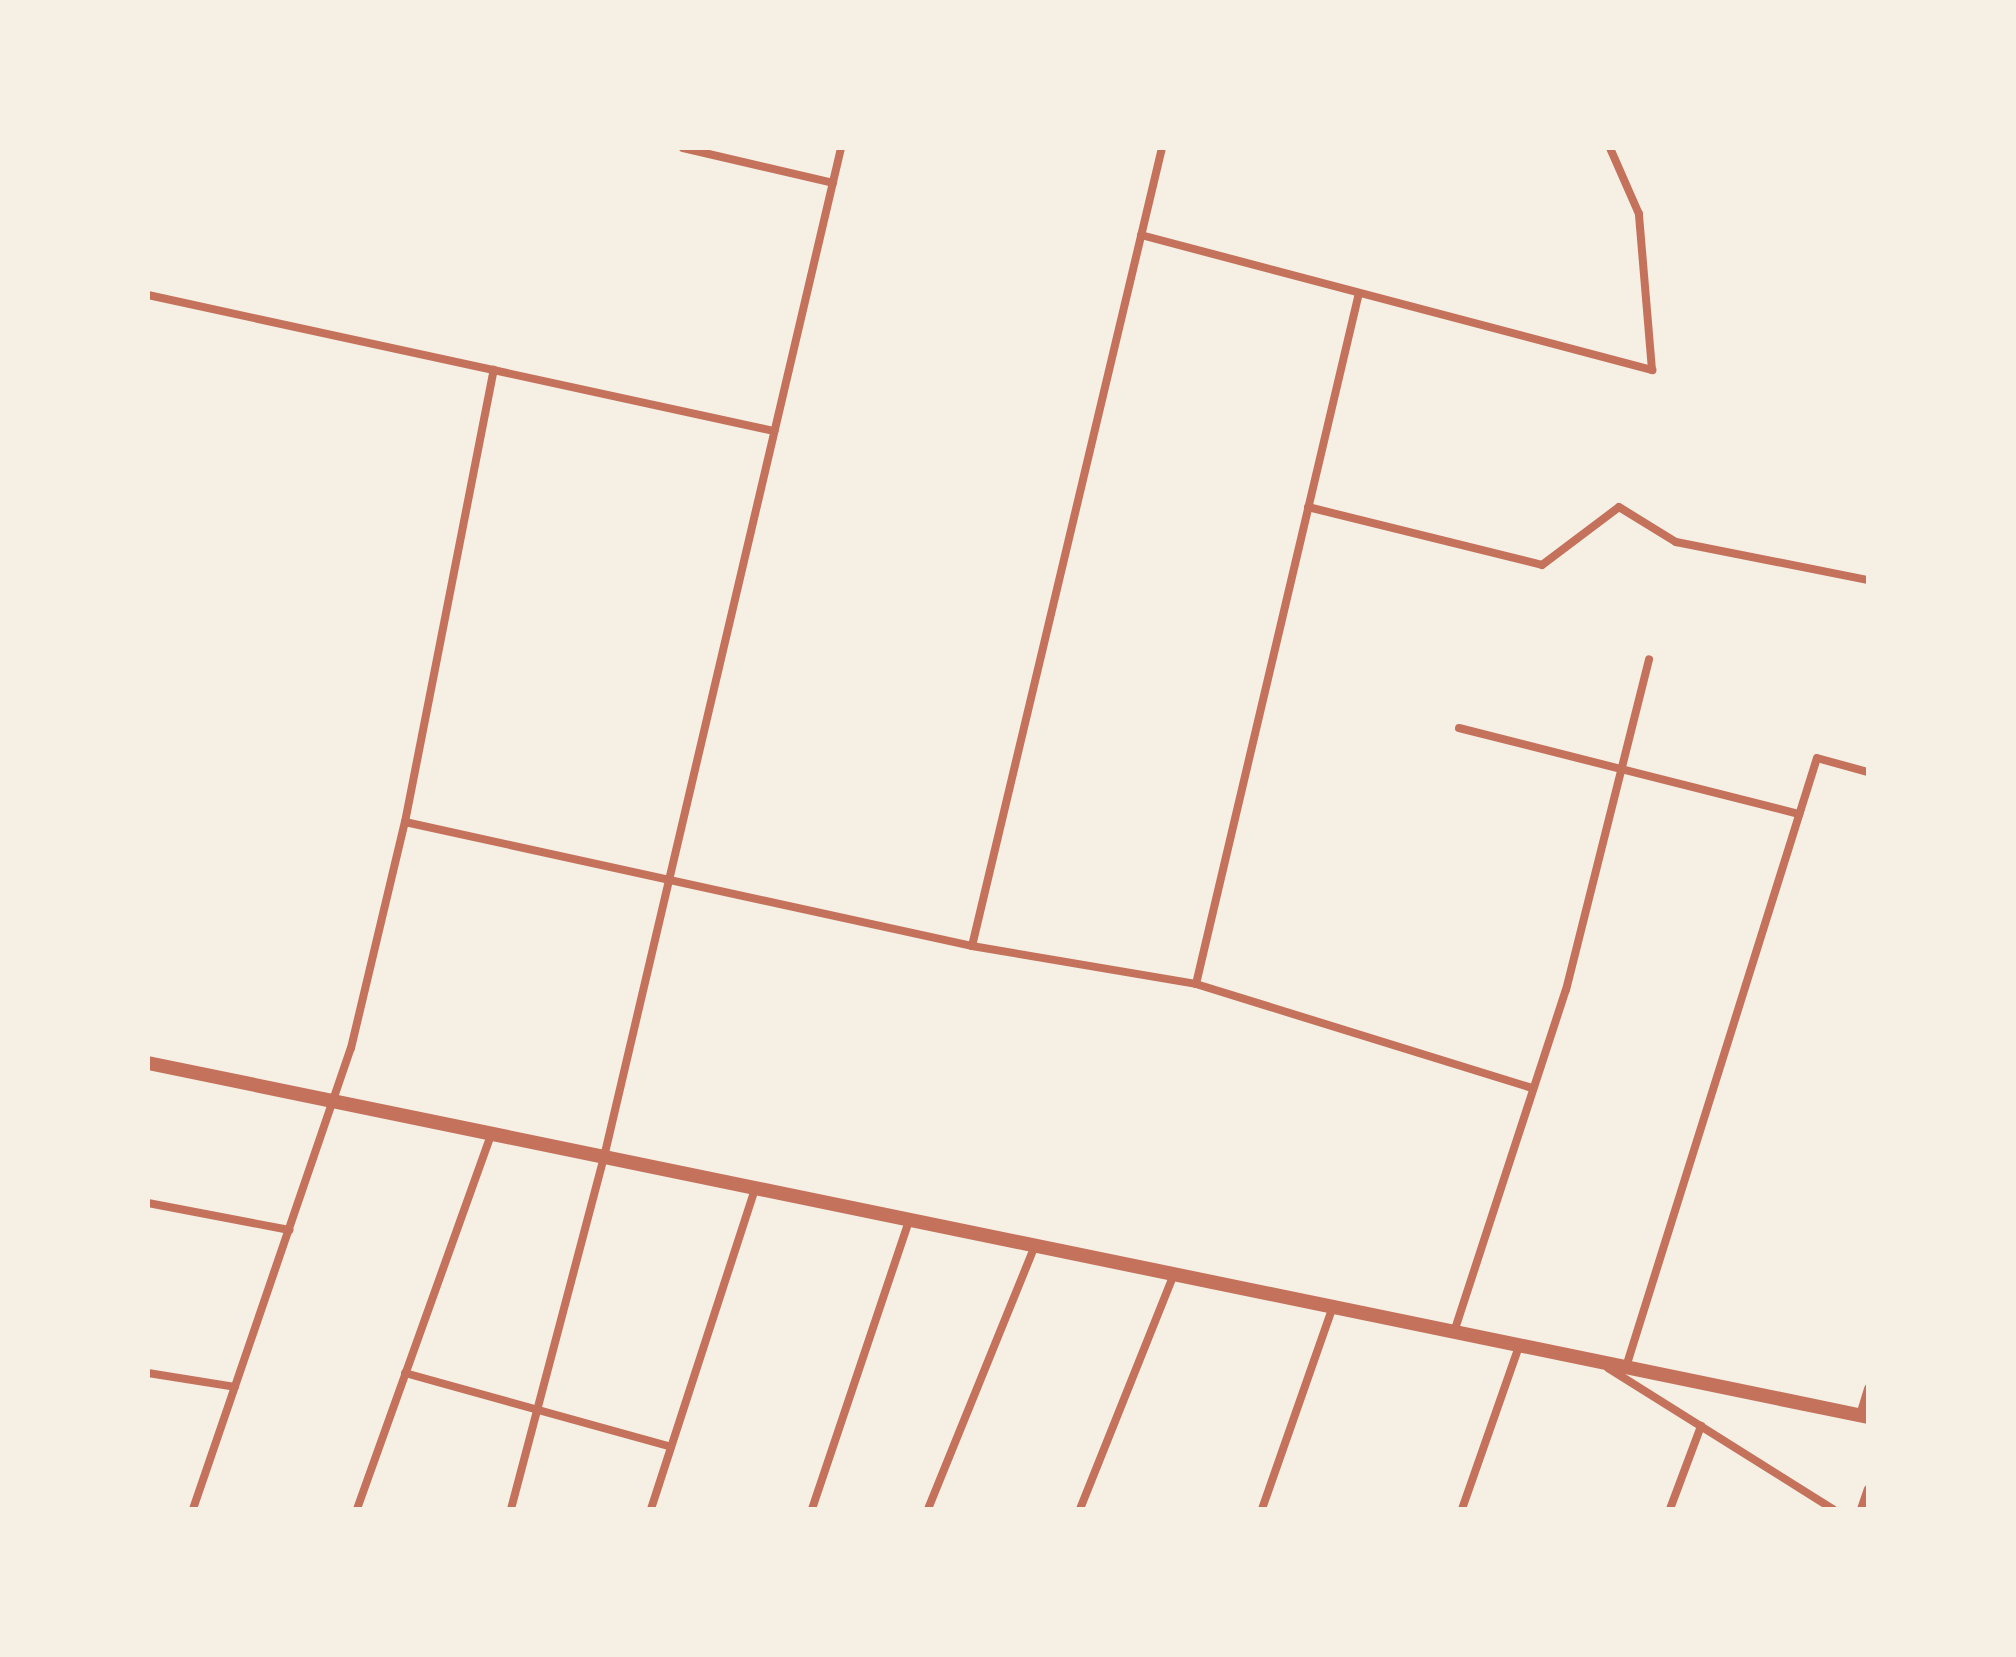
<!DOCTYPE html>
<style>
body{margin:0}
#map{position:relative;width:2016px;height:1657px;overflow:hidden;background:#f6efe4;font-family:"Roboto Condensed",sans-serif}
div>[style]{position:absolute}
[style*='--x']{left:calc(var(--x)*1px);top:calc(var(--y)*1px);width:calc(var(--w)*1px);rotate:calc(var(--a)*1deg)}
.minor>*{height:8px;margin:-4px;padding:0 4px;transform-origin:4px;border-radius:4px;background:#c5725c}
.tertiary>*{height:14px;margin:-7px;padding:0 7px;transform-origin:7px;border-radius:7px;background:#c5725c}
span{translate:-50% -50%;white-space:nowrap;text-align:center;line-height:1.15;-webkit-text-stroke:7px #f6efe4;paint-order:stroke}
.frame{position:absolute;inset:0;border:150px solid #f6efe4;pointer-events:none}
</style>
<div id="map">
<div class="minor">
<i style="--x:683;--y:148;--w:154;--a:13.1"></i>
<i style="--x:1141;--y:235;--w:529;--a:14.8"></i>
<i style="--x:1652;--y:370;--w:157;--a:-94.8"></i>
<i style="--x:1639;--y:214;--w:72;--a:-113.7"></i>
<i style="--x:148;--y:295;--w:641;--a:12.26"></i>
<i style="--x:1308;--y:507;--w:241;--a:13.9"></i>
<i style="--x:1542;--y:565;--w:96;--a:-37"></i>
<i style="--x:1619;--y:507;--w:67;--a:31.6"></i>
<i style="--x:1676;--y:542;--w:196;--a:11.2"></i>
<i style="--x:1459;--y:728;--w:351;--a:14.2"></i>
<i style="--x:405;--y:822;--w:580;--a:12.34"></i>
<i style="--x:972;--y:946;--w:227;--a:9.6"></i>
<i style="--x:1196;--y:984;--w:353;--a:17.2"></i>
<i style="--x:972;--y:946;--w:820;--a:-76.61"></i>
<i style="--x:1196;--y:984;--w:706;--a:-76.73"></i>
<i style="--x:148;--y:1203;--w:144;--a:10.8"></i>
<i style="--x:1454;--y:1332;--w:360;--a:-71.9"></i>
<i style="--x:1566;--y:990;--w:341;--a:-75.9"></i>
<i style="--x:1626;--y:1367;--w:638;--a:-72.59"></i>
<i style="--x:1817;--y:758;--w:53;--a:15.4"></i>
<i style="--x:1608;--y:1368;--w:266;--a:32.1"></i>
<i style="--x:148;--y:1373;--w:88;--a:9.1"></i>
<i style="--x:405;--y:1373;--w:276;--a:15.5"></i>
<i style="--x:1860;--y:1415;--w:28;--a:-73"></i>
<i style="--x:193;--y:1509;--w:487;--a:-71.1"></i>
<i style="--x:351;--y:1048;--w:232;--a:-76.6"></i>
<i style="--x:405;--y:822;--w:461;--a:-78.9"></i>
<i style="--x:357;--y:1509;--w:398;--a:-70.3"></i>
<i style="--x:511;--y:1509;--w:364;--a:-75.2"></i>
<i style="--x:604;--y:1157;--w:1036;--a:-76.78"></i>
<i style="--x:651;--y:1509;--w:337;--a:-72"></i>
<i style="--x:812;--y:1509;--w:305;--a:-71.4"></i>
<i style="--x:928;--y:1509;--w:285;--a:-67.9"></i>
<i style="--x:1080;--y:1509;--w:255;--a:-68.2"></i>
<i style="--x:1262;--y:1509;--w:215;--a:-70.7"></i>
<i style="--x:1462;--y:1509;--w:170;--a:-70.7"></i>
<i style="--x:1670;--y:1509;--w:89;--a:-69.5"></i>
<i style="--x:1861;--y:1509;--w:21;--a:-71"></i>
</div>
<div class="tertiary">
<i style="--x:148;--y:1063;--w:1756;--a:11.63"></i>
</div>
<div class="frame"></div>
</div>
